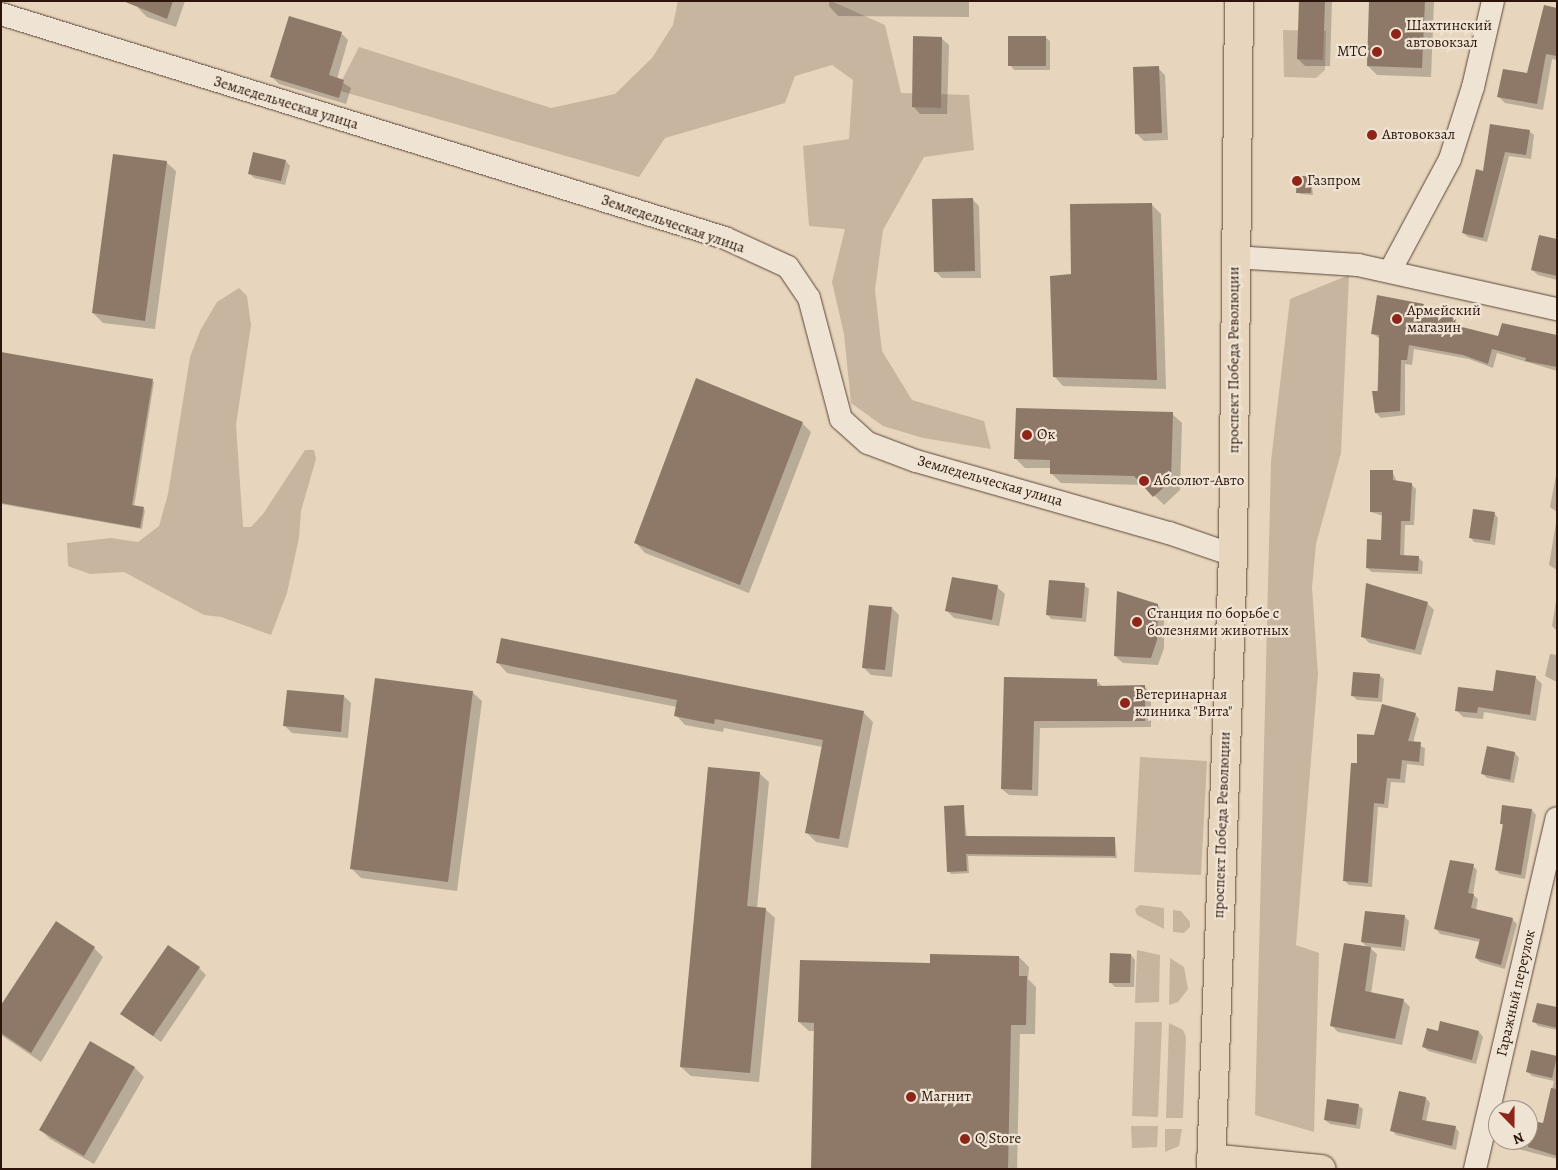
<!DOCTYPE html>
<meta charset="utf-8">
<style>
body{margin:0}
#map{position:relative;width:1558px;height:1170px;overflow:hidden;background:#e7d6bd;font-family:Alegreya,serif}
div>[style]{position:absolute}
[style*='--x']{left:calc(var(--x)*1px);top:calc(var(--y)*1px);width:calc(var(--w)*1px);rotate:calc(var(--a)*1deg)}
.green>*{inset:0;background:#c7b59f}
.shadow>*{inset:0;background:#0003}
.building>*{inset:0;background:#8e7968}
.roads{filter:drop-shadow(0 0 1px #5c4438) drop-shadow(0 0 1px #5c4438)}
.minor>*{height:22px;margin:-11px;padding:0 11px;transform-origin:11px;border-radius:11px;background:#efe4d4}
.major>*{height:28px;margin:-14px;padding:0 14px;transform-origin:14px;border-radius:14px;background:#e7d6bd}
.dots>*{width:14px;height:14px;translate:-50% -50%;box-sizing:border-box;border:2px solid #efe4d4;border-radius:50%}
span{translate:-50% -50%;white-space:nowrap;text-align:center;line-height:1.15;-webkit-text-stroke:4.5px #efe4d4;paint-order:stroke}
.poi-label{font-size:15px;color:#2d140b}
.left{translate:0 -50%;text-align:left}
.right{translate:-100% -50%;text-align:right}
.street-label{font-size:15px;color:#2d140b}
.frame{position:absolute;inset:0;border:2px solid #2d140b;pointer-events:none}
.north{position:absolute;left:1488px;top:1100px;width:50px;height:50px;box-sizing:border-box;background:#efe4d4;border:1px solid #a19184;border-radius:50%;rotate:158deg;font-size:14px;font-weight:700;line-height:20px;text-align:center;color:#2d140b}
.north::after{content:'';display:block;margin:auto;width:18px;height:22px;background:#8f2418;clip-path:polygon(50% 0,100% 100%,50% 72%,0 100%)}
</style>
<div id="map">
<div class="green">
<i style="clip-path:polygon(678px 1px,831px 1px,885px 25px,901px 93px,969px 95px,974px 150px,924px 157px,883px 230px,875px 290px,882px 351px,912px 400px,984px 421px,991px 449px,923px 438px,883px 426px,851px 403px,844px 334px,832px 282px,845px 229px,809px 226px,803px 146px,849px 139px,853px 80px,832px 65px,795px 76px,785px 103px,665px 138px,639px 177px,337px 90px,359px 47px,551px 108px,615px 94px,652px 58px,673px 25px)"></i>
<i style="clip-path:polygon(1283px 30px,1326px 31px,1325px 70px,1316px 78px,1284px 77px)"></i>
<i style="clip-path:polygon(1349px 275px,1341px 453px,1316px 544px,1312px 587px,1318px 674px,1296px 945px,1319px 953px,1314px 1132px,1255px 1115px,1271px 461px,1290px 299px)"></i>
<i style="clip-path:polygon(239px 288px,247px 296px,251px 325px,236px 425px,243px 527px,251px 527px,263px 514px,305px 450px,314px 450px,316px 459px,301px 511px,299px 538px,287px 593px,271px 635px,221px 617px,204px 615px,124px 572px,90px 574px,68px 566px,67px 543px,111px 538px,138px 542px,159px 526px,168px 494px,190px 357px,200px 331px,217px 302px)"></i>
<i style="clip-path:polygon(1140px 757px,1207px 761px,1201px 875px,1134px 872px)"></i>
<i style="clip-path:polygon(1140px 905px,1164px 908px,1164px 929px,1137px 915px,1135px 909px)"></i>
<i style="clip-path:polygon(1173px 910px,1181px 911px,1190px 922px,1190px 927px,1184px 933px,1173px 932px)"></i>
<i style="clip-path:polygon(1137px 950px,1160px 955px,1159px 1002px,1135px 1003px)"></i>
<i style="clip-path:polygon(1170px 958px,1184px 967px,1188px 989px,1178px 1002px,1169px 1005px)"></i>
<i style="clip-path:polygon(1135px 1022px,1162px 1022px,1158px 1117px,1132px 1116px)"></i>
<i style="clip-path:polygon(1169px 1023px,1183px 1030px,1186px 1037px,1183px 1118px,1166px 1118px)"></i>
<i style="clip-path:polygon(1131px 1126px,1158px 1126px,1157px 1147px,1132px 1148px)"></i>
<i style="clip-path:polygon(1165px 1129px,1182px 1129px,1179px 1146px,1165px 1152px)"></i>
</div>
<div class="shadow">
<i style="clip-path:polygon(140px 1px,185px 1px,176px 27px,147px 17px,138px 8px)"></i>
<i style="clip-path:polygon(829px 1px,969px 1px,969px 17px,838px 16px,829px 6px)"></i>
<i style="clip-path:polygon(1300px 1px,1332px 1px,1330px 66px,1305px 66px,1298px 59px)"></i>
<i style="clip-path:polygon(1370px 1px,1434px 1px,1431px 77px,1377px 75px,1368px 66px)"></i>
<i style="clip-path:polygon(1557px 9px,1557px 60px,1552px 59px,1543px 110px,1505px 103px,1499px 97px,1528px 75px)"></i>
<i style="clip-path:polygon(341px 33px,348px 40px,337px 79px,351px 88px,346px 104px,279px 84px,272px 77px)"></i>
<i style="clip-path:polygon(1045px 37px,1050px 41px,1050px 70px,1014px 70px,1010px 65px)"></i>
<i style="clip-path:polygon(941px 38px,949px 45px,947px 114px,920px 114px,913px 106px)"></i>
<i style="clip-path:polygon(1158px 68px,1165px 75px,1168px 140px,1144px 141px,1137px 134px)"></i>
<i style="clip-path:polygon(1491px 125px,1529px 131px,1534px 135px,1531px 159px,1509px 156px,1487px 242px,1468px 237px,1463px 233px,1484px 172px)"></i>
<i style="clip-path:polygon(286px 161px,290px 166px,285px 185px,254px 178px,250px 174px)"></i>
<i style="clip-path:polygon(166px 162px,176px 171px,155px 329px,103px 323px,93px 313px)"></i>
<i style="clip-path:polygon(1311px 177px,1313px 195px,1300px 194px,1298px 192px)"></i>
<i style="clip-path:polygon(972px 199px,979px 206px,981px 278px,942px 278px,935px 271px)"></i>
<i style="clip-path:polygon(1152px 205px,1161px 214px,1166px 389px,1063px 386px,1054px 376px,1072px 275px)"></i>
<i style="clip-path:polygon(1557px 240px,1557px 280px,1538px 275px,1532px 270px)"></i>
<i style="clip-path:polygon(1423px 305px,1428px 314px,1455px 319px,1459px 328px,1499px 338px,1557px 335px,1557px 371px,1497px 353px,1493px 368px,1469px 359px,1414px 349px,1412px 365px,1405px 364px,1405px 415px,1381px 418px,1376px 413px,1380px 339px,1372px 333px)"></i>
<i style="clip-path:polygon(1px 354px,154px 382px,134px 507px,145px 510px,142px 529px,1px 504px)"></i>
<i style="clip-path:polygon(1172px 414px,1182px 423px,1180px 490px,1164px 505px,1144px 485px,1061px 483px,1051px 473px,1051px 468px,1025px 468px,1015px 458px)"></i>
<i style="clip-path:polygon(802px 423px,811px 432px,749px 593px,645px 553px,636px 543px)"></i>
<i style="clip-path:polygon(1557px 470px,1557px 512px,1550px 507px)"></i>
<i style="clip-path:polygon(1392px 471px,1397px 482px,1411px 484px,1416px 489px,1414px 525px,1405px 525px,1404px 557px,1418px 557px,1423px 562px,1422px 574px,1372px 572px,1367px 568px,1382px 541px,1383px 516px,1371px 512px)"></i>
<i style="clip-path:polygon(1494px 513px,1498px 518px,1495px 545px,1474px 542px,1470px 537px)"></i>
<i style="clip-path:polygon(1557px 517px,1557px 570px,1549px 565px)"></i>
<i style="clip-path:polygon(1084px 585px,1089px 589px,1086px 622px,1051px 619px,1047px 614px)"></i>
<i style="clip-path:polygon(997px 587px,1005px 594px,999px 626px,954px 618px,947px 611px)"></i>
<i style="clip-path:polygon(1557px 595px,1557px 631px,1552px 626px)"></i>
<i style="clip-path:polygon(1428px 604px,1434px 610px,1421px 655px,1369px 643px,1363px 637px)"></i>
<i style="clip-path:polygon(1157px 605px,1164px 612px,1164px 648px,1158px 665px,1123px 663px,1115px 656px)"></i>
<i style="clip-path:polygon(892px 608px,899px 615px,892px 677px,871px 675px,864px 668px)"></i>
<i style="clip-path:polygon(1550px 654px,1557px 655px,1557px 682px,1545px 676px)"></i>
<i style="clip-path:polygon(498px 663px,863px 712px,873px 722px,848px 848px,816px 842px,806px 832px,823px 747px,724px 728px,723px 732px,685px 725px,676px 715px,677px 707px,507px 673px)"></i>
<i style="clip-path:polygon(1379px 675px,1384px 679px,1382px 702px,1357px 700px,1353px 696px)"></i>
<i style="clip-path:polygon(1535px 677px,1542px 684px,1536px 721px,1484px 712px,1483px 719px,1463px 717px,1456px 710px)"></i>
<i style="clip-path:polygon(1005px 678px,1096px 680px,1103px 687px,1144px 686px,1151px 693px,1151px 727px,1040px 728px,1038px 796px,1009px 795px,1002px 789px)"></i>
<i style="clip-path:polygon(472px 692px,482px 701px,457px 891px,361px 878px,352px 869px)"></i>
<i style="clip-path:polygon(344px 696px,351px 703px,348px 738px,292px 733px,285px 726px)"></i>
<i style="clip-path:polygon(1415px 714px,1419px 719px,1413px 743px,1425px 748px,1424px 766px,1407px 764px,1405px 783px,1391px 782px,1388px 808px,1378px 807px,1372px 887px,1349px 885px,1345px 881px,1358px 765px,1375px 736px)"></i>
<i style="clip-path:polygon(1488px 748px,1515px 753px,1519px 758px,1514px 783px,1487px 778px,1482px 773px)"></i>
<i style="clip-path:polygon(759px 773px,769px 782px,757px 908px,765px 909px,775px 918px,759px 1082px,691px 1076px,681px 1067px)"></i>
<i style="clip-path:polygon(963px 806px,967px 837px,1115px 839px,1117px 858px,968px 856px,969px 873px,951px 874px,949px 871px)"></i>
<i style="clip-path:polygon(1532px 810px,1536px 815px,1525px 879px,1500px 874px,1496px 870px,1504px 827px,1501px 823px)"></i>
<i style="clip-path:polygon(1473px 866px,1477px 870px,1473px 895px,1478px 899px,1476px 910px,1512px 919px,1517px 924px,1505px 969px,1480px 962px,1476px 958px,1480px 942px,1440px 934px,1436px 929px)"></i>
<i style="clip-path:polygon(1404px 916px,1409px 921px,1405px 951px,1369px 947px,1377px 954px,1371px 994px,1403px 1000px,1410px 1007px,1402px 1045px,1338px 1032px,1332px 1026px,1368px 948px,1362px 942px)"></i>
<i style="clip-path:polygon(94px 948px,103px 957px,41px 1062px,1px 1035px,1px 1008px)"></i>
<i style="clip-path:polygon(1131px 955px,1135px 960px,1134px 987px,1115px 987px,1110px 982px)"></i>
<i style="clip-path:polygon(1019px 957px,1029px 967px,1028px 979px,1036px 987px,1035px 1034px,1020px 1034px,1017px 1169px,812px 1169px,815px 1031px,809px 1031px,799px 1022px,931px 964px)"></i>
<i style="clip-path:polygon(199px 968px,206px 975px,161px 1042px,122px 1014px)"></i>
<i style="clip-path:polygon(1557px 1009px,1557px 1030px,1538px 1026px,1534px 1021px)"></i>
<i style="clip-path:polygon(1439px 1032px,1479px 1032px,1483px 1037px,1476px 1064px,1428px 1051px,1424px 1047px)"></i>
<i style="clip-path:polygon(91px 1043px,135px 1068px,144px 1077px,94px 1164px,50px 1139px,41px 1130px)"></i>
<i style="clip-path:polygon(1557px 1057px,1557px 1159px,1506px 1146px,1502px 1140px,1528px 1140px,1528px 1121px,1544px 1124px,1554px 1081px,1532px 1076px,1527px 1071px)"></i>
<i style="clip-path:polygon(1426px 1098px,1430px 1103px,1426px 1122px,1455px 1127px,1459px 1132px,1456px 1150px,1396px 1135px,1392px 1130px)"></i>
<i style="clip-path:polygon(1358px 1105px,1363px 1109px,1360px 1129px,1330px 1124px,1325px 1120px)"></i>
</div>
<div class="building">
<i style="clip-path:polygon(123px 1px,173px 1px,167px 19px)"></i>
<i style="clip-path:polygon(1299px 1px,1325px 1px,1323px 60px,1297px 59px)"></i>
<i style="clip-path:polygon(1369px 1px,1425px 1px,1422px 68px,1367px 66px)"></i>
<i style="clip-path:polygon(1544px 5px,1557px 8px,1557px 56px,1546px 54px,1537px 104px,1497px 97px,1503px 69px,1527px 73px)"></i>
<i style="clip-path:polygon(289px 16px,342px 32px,329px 75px,344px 80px,339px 98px,270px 77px)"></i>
<i style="clip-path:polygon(913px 36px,942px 37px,941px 108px,912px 107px)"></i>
<i style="clip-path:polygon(1008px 36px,1046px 36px,1046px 66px,1008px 66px)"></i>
<i style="clip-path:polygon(1159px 66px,1162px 133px,1135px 134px,1133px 67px)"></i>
<i style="clip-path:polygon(1490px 124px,1530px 130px,1526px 155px,1505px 152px,1483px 238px,1462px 233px,1476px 169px,1483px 171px)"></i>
<i style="clip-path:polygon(253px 152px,286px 160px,281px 181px,248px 174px)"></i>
<i style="clip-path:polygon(113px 154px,167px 161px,145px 321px,92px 313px)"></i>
<i style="clip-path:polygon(1297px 176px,1312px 176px,1311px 193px,1296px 193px)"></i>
<i style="clip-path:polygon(973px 198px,975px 271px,934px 272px,932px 199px)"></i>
<i style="clip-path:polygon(1152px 203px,1157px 380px,1053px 377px,1050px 276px,1071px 274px,1070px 204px)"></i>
<i style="clip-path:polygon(1539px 235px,1557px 239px,1557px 276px,1531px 270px)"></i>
<i style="clip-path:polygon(1377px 295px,1424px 304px,1422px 312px,1456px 318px,1454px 325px,1498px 336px,1502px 323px,1557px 335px,1557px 367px,1525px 361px,1526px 358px,1492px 349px,1488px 364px,1463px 355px,1409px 345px,1407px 360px,1401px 360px,1400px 411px,1375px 413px,1372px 391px,1378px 391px,1379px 335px,1371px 334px)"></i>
<i style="clip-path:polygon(1px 352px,153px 379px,132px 505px,144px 507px,140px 528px,1px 503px)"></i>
<i style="clip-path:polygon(696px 378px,803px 422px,740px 585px,634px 543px)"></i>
<i style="clip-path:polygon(1016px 408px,1173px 412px,1171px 481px,1153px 497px,1134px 476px,1050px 474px,1050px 460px,1014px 459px)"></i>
<i style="clip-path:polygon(1370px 470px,1393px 470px,1393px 480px,1412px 483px,1410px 521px,1401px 521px,1400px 555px,1419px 556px,1418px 571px,1366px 568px,1367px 539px,1381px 540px,1382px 512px,1370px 512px)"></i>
<i style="clip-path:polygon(1473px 509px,1495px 512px,1490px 541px,1469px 538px)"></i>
<i style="clip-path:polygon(952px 577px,998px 585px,992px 620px,945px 611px)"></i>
<i style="clip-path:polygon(1049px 580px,1085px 583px,1082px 618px,1046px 615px)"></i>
<i style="clip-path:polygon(1366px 583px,1428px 602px,1415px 650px,1361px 637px)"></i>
<i style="clip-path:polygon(1117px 591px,1158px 604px,1157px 640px,1151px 658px,1114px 656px)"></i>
<i style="clip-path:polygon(869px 605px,892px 607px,885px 670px,862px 668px)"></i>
<i style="clip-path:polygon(501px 638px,864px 711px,839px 839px,805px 833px,823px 740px,715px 719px,714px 724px,674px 716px,677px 700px,496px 663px)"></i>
<i style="clip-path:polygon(1496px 670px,1536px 676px,1530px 715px,1478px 707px,1477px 713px,1455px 711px,1458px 687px,1493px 691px)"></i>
<i style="clip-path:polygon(1353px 672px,1380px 674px,1378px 698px,1351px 696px)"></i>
<i style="clip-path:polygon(1004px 677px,1097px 679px,1097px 686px,1145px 685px,1145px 721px,1034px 721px,1032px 790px,1001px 789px)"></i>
<i style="clip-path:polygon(375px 678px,473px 691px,448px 882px,350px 869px)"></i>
<i style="clip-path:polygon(287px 690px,344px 695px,341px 732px,283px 726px)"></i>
<i style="clip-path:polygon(1382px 704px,1416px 713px,1408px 741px,1421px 742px,1419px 762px,1402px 760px,1400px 779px,1387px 778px,1384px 804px,1374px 803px,1368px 883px,1343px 881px,1351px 763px,1357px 763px,1357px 734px,1374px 735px)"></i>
<i style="clip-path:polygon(1487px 746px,1515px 752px,1510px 780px,1481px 774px)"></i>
<i style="clip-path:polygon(708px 767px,760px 772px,747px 906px,766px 908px,750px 1073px,680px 1067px)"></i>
<i style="clip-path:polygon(964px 805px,965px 836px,1115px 837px,1115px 856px,966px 854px,967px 871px,947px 872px,944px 806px)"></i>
<i style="clip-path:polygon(1502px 805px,1532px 809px,1521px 875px,1495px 870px,1503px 824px,1500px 824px)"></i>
<i style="clip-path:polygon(1450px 860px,1474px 864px,1468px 893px,1474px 894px,1471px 908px,1513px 918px,1501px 965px,1475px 958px,1480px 939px,1434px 929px)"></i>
<i style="clip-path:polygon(1365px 911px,1405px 915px,1401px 947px,1361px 942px)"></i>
<i style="clip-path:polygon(56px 921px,95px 947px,31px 1053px,1px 1033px,1px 1005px)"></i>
<i style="clip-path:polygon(1344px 943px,1371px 947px,1365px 991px,1404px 999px,1395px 1039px,1330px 1026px)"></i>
<i style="clip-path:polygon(168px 945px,200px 967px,153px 1036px,120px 1014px)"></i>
<i style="clip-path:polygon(1110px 953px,1131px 954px,1130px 983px,1109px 983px)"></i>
<i style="clip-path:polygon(930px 954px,1019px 956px,1019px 976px,1027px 976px,1026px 1025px,1011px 1025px,1008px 1169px,811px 1169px,814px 1023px,798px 1022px,800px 960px,930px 963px)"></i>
<i style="clip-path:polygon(1537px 1003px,1557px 1007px,1557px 1028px,1532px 1022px)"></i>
<i style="clip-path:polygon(1440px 1021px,1479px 1031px,1472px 1060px,1422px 1047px,1427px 1028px,1438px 1031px)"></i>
<i style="clip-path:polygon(90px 1041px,135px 1067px,84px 1156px,39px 1130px)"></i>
<i style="clip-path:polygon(1531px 1050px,1557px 1056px,1552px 1078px,1526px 1072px)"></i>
<i style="clip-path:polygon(1551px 1088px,1557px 1089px,1557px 1156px,1528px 1147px,1528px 1120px,1543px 1123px)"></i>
<i style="clip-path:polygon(1399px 1091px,1426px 1097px,1422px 1120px,1456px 1126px,1452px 1146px,1390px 1131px)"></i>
<i style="clip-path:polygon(1327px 1099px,1359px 1104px,1356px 1125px,1324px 1120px)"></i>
</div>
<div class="roads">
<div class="minor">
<i style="--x:1;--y:14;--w:758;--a:17.19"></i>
<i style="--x:725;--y:238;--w:69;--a:24.7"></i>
<i style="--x:788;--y:267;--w:37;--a:56"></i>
<i style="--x:809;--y:298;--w:125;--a:75.2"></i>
<i style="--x:841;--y:419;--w:36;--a:42"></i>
<i style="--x:868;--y:443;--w:51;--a:20.6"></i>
<i style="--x:916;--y:461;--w:263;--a:15.9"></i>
<i style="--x:1169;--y:533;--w:68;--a:19"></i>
<i style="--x:1234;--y:257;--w:124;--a:3.7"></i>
<i style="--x:1358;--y:265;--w:204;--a:12.5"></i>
<i style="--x:1390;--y:271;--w:127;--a:-61.8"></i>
<i style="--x:1450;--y:159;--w:76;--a:-72.3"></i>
<i style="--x:1473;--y:87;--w:88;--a:-76.9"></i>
<i style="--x:1475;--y:1169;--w:360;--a:-76.9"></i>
</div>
<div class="major">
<i style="--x:1211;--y:1158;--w:111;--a:5.7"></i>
<i style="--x:1211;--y:1169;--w:614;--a:-87.95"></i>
<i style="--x:1233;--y:555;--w:554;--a:-89.38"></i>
</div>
</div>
<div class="dots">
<i style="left:1396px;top:34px;background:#8f2418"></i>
<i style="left:1377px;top:52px;background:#8f2418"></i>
<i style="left:1372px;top:135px;background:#8f2418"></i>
<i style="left:1297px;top:181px;background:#8f2418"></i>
<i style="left:1397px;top:319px;background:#8f2418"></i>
<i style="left:1027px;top:435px;background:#8f2418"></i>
<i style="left:1144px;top:481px;background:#8f2418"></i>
<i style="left:1137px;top:622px;background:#8f2418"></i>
<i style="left:1125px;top:703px;background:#8f2418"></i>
<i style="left:911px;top:1097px;background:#8f2418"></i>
<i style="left:965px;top:1139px;background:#8f2418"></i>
</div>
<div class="poi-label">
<span class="left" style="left:1406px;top:34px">Шахтинский<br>автовокзал</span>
<span class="right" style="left:1367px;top:52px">МТС</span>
<span class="left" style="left:1382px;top:135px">Автовокзал</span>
<span class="left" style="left:1307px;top:181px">Газпром</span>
<span class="left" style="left:1407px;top:319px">Армейский<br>магазин</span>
<span class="left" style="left:1037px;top:435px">Ок</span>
<span class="left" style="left:1154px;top:481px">Абсолют-Авто</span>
<span class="left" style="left:1147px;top:622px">Станция по борьбе с<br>болезнями животных</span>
<span class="left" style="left:1135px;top:703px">Ветеринарная<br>клиника "Вита"</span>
<span class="left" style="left:921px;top:1097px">Магнит</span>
<span class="left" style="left:975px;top:1139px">Q Store</span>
</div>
<div class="street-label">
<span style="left:286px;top:103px;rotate:17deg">Земледельческая улица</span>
<span style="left:673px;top:224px;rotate:19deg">Земледельческая улица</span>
<span style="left:1234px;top:360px;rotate:-90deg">проспект Победа Революции</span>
<span style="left:990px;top:481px;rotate:16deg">Земледельческая улица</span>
<span style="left:1222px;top:825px;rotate:-88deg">проспект Победа Революции</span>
<span style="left:1516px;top:993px;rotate:-77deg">Гаражный переулок</span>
</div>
<div class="frame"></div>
<div class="north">N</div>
</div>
